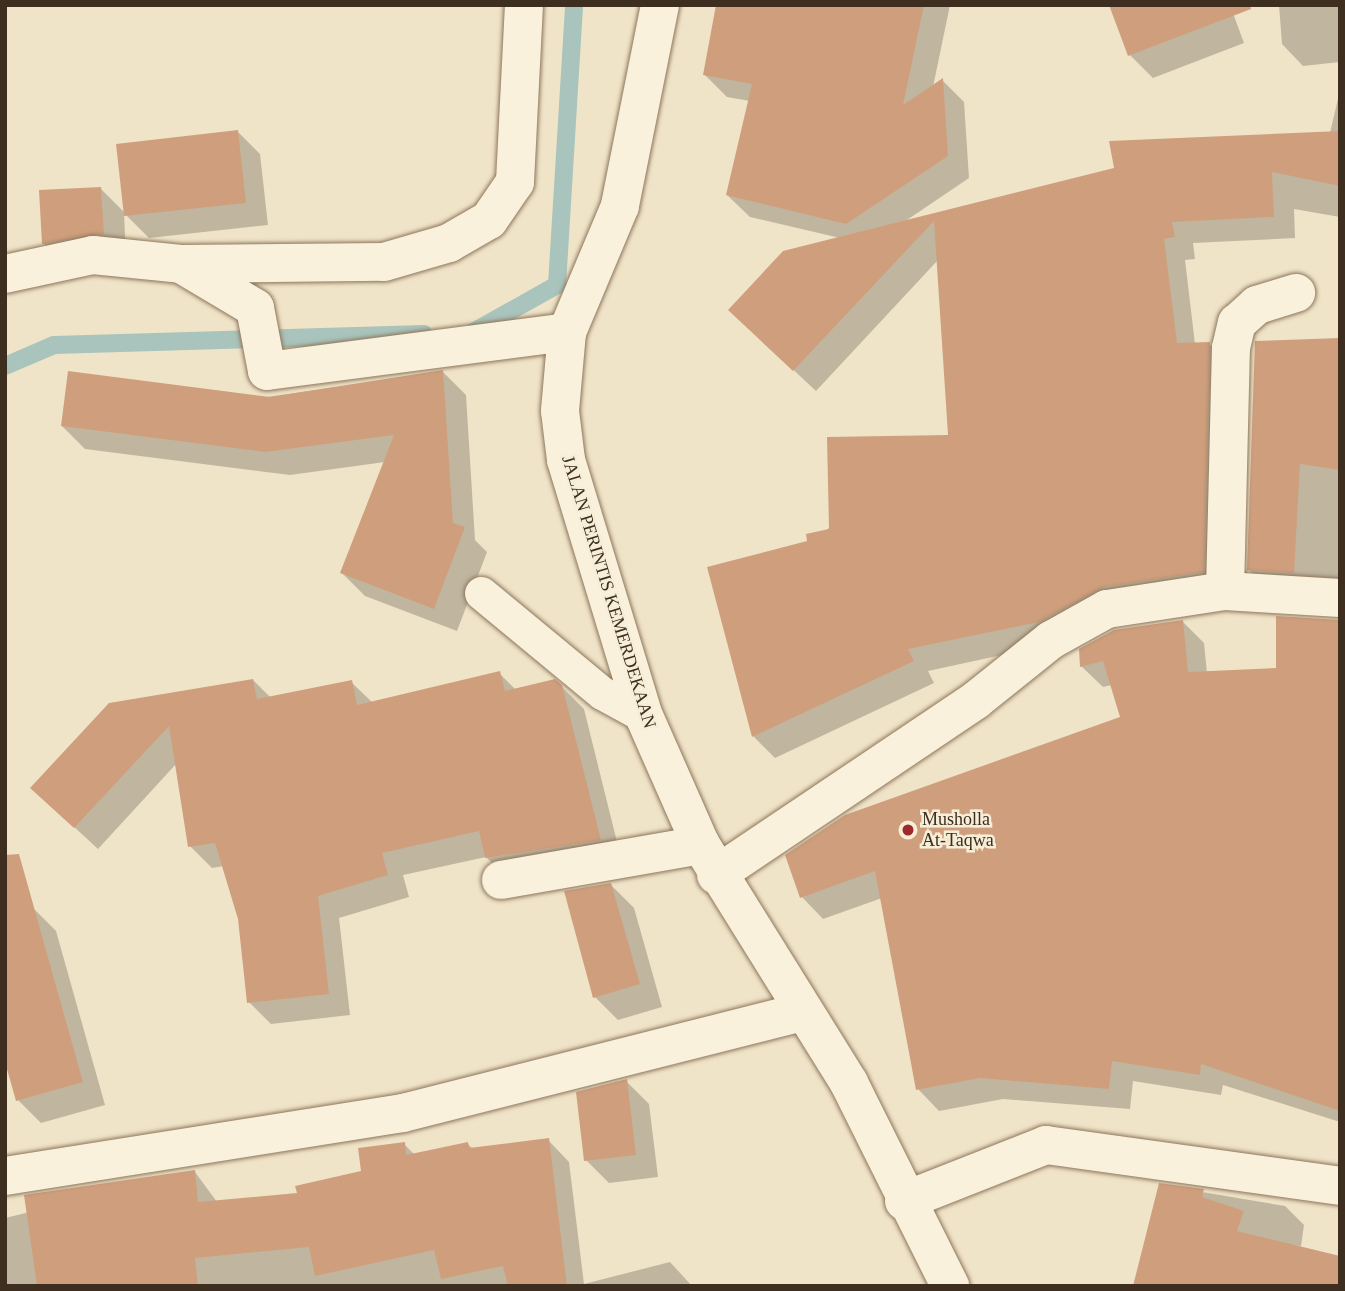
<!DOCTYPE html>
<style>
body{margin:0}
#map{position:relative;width:1345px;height:1291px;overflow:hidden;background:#f0e4c8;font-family:"Times New Roman",serif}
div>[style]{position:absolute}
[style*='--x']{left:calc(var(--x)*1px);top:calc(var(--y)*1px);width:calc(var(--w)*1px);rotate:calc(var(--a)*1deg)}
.shadow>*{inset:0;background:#0003}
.stream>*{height:18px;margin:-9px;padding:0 9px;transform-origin:9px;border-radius:9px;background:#a9c4bc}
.building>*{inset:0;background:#cf9f7d}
.roads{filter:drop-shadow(0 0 2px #8d765c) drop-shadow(0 0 2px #8d765c)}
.service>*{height:33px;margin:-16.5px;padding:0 16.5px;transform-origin:16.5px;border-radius:16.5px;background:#faf1dc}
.minor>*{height:38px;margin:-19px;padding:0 19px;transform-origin:19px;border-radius:19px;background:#faf1dc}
.tertiary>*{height:38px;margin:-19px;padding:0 19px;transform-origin:19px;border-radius:19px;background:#faf1dc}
.dots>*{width:19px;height:19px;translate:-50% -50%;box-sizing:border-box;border:4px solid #f7eed8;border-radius:50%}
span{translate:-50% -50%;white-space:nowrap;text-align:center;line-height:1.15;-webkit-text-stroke:5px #f7eed8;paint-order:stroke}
.street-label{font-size:18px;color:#3d2e20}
.poi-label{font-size:18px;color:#3d2e20}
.left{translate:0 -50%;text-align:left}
.frame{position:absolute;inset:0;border:7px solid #3d2e20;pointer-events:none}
</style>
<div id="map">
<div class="shadow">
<i style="clip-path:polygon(717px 5px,950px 5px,933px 87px,943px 81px,964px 102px,969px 178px,904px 222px,1330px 133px,1340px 90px,1340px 217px,1294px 209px,1295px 238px,1193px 243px,1195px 259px,1185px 260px,1195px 344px,1209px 344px,1231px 365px,1224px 593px,1061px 642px,928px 671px,934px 683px,775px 758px,754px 737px,709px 568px,809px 543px,950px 437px,938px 260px,816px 391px,752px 331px,840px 238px,750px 217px,727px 195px,750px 101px,727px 97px,705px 75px)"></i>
<i style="clip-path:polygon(1230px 5px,1244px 43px,1153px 78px,1130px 55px)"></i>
<i style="clip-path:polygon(1279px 5px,1340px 5px,1340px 62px,1303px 66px,1282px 44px)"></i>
<i style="clip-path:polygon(237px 131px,260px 154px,268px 225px,149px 238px,124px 213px,126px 257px,66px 266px,43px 243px,101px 189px,126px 214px)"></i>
<i style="clip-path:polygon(1340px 341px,1340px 597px,1271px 591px,1249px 570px,1257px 342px)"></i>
<i style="clip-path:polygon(443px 372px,466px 395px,475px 540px,487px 552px,457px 631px,365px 596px,342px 573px,385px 462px,290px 475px,85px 449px,62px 426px)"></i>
<i style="clip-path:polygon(1182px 621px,1204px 643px,1207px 673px,1278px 669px,1340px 621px,1340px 1122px,1223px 1085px,1221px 1095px,1133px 1081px,1130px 1109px,1003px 1099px,939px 1111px,918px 1089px,882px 898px,823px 919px,802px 897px,1122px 718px,1112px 685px,1103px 687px,1081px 666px)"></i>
<i style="clip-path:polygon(499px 673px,516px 690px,561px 686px,584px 709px,622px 862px,509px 880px,486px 857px,403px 875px,409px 897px,339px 918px,350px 1015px,271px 1024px,249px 1002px,239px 918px,224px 866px,212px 868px,190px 846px,177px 763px,98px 849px,32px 788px,253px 680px,271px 698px,351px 682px,373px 703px)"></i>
<i style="clip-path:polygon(611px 885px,634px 908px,662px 1007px,618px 1020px,595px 997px)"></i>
<i style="clip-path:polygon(33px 908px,56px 931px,105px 1105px,41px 1123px,18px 1100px)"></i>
<i style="clip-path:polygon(626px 1081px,649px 1104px,658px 1177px,609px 1183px,586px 1160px)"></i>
<i style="clip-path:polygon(548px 1140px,569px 1162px,584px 1284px,670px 1262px,692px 1286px,5px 1286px,5px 1218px,195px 1172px,217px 1202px,299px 1194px,363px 1173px,404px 1144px,415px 1155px,468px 1144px,473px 1149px)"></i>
<i style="clip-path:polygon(1160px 1185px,1285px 1206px,1304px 1225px,1301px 1246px,1171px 1238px)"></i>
</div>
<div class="stream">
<i style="--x:473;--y:332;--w:96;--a:-29.2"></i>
<i style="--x:557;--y:285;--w:281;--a:-86.5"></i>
<i style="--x:5;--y:366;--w:53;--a:-23.2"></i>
<i style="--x:54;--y:345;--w:370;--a:-1.7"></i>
</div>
<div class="building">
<i style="clip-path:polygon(716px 5px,924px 5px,903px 105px,943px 78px,948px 156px,846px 224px,726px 195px,752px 84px,703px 75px)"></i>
<i style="clip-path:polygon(1109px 5px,1250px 5px,1251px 9px,1128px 56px)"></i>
<i style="clip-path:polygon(238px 130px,246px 203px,124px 216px,116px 144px)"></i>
<i style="clip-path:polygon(1340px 131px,1340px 186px,1272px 172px,1274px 217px,1172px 222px,1175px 237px,1164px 239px,1177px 343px,1210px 342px,1204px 572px,1104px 587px,1039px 622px,908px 649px,914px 661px,752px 737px,707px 567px,807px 541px,806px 534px,829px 529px,827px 437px,948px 435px,934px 221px,793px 371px,728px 310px,783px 251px,1114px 168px,1109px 141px)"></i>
<i style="clip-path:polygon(101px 187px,104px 234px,42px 244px,39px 190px)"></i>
<i style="clip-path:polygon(1340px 338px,1340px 470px,1300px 464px,1294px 573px,1247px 570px,1255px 341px)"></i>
<i style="clip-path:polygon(443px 370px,453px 523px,465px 527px,434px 609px,340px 573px,394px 435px,265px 452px,61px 426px,68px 371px,270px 397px)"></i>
<i style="clip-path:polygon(1276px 616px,1340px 620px,1340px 1111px,1201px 1064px,1200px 1075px,1112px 1061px,1109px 1089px,980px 1078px,916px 1090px,875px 871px,800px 898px,785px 855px,845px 815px,1120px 717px,1103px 661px,1080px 667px,1079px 649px,1114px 630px,1183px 620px,1188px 672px,1276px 668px)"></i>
<i style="clip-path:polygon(500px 671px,505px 691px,555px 679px,562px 685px,601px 840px,485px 858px,479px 831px,382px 853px,388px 875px,318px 896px,329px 994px,247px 1003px,238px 919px,215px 843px,188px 847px,169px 726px,74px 828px,30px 788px,109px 703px,253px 679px,257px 699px,352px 680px,357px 705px)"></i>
<i style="clip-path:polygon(19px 854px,83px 1082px,16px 1101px,5px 1062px,5px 855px)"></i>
<i style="clip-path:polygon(611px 883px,640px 984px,593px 998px,564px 891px)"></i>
<i style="clip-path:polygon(627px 1079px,636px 1155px,584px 1161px,576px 1092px)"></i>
<i style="clip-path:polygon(549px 1138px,567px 1286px,508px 1286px,503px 1266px,441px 1279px,434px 1250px,315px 1276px,309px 1247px,195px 1258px,198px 1286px,37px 1286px,24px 1195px,195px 1170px,198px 1202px,297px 1193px,295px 1186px,361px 1171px,358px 1148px,405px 1142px,406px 1155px,468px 1142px,469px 1148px)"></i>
<i style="clip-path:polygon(1159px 1183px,1204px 1189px,1202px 1197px,1244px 1211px,1237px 1231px,1340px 1256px,1340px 1286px,1133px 1286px)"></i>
</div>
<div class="roads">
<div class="service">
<i style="--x:481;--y:593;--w:157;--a:39.6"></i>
<i style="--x:602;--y:693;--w:48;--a:28.7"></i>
</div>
<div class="minor">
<i style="--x:181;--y:264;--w:203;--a:-0.6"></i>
<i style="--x:384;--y:262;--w:68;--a:-16.3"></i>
<i style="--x:449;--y:243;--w:46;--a:-29.9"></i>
<i style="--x:489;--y:220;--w:46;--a:-55.6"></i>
<i style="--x:515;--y:182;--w:177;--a:-87.1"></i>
<i style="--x:5;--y:274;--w:90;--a:-12.2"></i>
<i style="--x:93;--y:255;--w:88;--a:5.8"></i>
<i style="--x:181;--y:264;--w:86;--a:30.7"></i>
<i style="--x:255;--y:308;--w:64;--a:79.2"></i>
<i style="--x:267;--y:371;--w:303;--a:-7.4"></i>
<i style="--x:1225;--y:591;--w:243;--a:-88.6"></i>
<i style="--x:1231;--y:348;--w:26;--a:-77"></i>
<i style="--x:1237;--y:323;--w:27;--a:-42"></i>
<i style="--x:1257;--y:305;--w:41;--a:-17.1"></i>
<i style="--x:716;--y:875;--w:313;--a:-33.9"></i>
<i style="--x:976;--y:700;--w:96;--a:-38.7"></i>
<i style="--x:1051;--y:640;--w:64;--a:-29"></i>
<i style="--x:1107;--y:609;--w:119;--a:-8.7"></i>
<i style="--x:1225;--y:591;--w:115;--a:3.5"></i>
<i style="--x:501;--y:880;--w:203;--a:-9.9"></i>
<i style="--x:5;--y:1176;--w:403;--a:-9"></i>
<i style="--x:403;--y:1113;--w:412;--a:-14.2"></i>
<i style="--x:904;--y:1201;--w:153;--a:-21.5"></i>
<i style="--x:1046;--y:1145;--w:297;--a:7.9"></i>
</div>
<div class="tertiary">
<i style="--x:660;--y:5;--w:205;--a:101.3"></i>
<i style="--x:620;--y:206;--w:137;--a:112.8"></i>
<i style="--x:567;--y:332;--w:79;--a:95.1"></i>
<i style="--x:560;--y:411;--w:49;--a:83"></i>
<i style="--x:566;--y:460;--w:268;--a:73.1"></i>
<i style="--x:644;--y:716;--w:141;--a:66.2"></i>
<i style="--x:701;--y:845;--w:280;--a:58.1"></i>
<i style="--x:849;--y:1083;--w:227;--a:63.5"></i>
</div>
</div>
<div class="dots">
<i style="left:908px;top:830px;background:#9e2a2b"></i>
</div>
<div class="street-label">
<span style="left:609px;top:592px;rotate:73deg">JALAN PERINTIS KEMERDEKAAN</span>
</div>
<div class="poi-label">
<span class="left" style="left:922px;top:830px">Musholla<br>At-Taqwa</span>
</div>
<div class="frame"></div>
</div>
